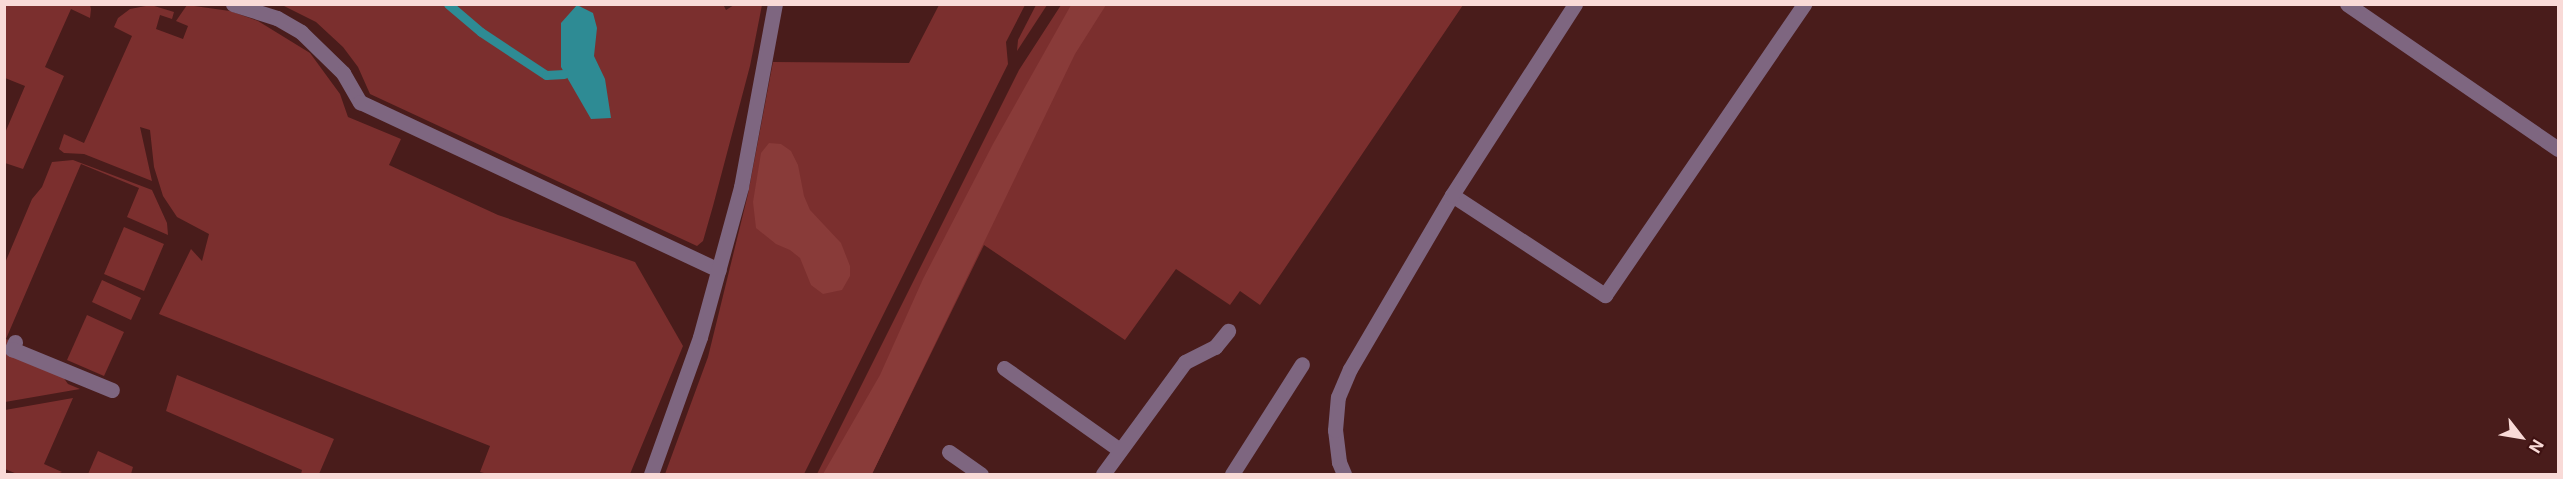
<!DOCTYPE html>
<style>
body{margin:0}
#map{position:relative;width:2563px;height:479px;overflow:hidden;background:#491c1b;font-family:Inter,sans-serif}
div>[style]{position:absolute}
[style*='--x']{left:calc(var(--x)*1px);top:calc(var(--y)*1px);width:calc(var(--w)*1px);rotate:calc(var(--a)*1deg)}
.green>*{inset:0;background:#7b2f2e}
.forest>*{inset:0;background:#893b39}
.water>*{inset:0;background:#2e8b94}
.stream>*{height:9px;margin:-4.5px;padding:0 4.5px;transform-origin:4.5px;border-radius:4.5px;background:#2e8b94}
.minor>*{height:15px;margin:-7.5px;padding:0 7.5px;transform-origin:7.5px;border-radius:7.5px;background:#7e6680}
span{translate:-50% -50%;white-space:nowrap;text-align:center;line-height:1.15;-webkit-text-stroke:4.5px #3e1111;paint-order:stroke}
.frame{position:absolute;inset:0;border:6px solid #f9dad7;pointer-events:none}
.north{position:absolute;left:2491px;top:407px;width:60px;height:60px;-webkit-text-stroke:4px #3e1111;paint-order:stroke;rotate:121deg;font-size:16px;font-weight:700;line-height:24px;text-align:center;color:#f9dad7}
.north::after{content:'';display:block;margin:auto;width:21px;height:27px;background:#f9dad7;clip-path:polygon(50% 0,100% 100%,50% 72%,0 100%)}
</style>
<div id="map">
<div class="green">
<i style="clip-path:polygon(5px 4px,90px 5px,91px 9px,90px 18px,71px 9px,45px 67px,64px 76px,23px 169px,5px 163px,5px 133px,25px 86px,5px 78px)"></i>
<i style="clip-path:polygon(723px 4px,726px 10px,734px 5px,762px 5px,750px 66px,713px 206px,703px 241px,697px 246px,370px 94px,358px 67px,343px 47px,316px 22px,282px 5px)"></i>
<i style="clip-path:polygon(151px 5px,174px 12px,172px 19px,160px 15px,156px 29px,183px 39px,188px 26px,176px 21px,187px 5px,230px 11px,258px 21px,310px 53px,340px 94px,348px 117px,401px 139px,389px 165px,498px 215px,635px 262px,683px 346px,630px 474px,488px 474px,480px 472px,490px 446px,159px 314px,191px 249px,202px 261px,209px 234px,177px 217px,163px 196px,154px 167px,150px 130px,140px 127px,152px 181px,84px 154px,64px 153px,59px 149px,64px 134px,84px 143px,132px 36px,114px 27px,118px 18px,130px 9px)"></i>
<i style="clip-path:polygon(939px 5px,1025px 5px,1006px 42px,1008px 64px,804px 474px,665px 474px,708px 357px,748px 194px,773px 62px,909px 63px)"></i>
<i style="clip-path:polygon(1036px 5px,1047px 5px,1017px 51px,1018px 40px)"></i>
<i style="clip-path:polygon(1061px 5px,1463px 5px,1260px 305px,1240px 291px,1230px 305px,1176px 269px,1125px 340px,984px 245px,872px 474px,817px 474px,1019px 70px)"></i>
<i style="clip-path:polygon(73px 160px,152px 190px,167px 223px,168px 235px,127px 217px,139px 188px,81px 164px,6px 339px,66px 365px,63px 377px,68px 384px,80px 389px,5px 402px,5px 263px,32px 199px,42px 187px,52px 162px)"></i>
<i style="clip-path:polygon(124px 227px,164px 244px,144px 291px,104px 274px)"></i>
<i style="clip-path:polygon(102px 280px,141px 298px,131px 320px,92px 302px)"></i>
<i style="clip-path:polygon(87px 315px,124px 332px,104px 376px,67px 360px)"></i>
<i style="clip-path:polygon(177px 375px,334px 439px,319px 474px,301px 474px,302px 470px,166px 411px)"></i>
<i style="clip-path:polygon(73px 398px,44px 464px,62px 472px,57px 474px,17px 474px,5px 469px,5px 410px)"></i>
<i style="clip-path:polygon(98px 451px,133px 467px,131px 474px,88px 474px)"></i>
</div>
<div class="forest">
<i style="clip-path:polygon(1071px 5px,1106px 5px,1075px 54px,872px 474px,823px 474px,880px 375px,923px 279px,993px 144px)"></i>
<i style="clip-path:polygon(769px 143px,781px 144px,791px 151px,798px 165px,804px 196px,810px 210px,841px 243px,850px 266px,850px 276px,842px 290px,823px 294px,811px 285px,800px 258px,790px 250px,776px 244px,756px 228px,753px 202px,761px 153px)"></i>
</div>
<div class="water">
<i style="clip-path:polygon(577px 5px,593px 13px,597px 28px,594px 56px,605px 79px,611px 118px,591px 119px,561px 67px,561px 23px)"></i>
</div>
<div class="stream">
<i style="--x:448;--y:4;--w:43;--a:40.3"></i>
<i style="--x:481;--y:32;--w:78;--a:33.5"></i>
<i style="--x:546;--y:75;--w:18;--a:-3"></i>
</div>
<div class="minor">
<i style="--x:233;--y:4;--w:46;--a:17.7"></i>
<i style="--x:277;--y:18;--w:28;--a:30"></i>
<i style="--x:301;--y:32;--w:59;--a:44.3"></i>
<i style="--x:343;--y:73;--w:34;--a:60"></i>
<i style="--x:360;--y:102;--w:396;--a:25.1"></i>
<i style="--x:2347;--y:4;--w:256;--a:34.5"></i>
<i style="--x:1452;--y:195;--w:183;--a:33.2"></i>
<i style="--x:1605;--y:295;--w:353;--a:-55.6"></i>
<i style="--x:15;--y:342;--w:8;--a:113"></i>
<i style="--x:12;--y:349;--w:108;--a:22.3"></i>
<i style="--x:1004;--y:368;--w:142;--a:35.3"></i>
<i style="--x:949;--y:452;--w:39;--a:35"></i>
<i style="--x:651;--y:474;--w:145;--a:-70.3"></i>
<i style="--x:700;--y:337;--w:156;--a:-74.7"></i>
<i style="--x:741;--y:187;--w:186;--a:-79.5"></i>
<i style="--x:1103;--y:474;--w:139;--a:-53.8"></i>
<i style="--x:1185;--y:362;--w:34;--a:-27"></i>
<i style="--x:1215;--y:347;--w:21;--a:-51"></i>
<i style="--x:1232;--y:474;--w:130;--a:-57.5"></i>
<i style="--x:1344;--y:474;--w:13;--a:-113"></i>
<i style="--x:1339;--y:462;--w:32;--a:-97"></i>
<i style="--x:1335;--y:430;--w:33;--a:-85"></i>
<i style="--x:1338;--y:397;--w:30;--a:-67"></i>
<i style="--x:1350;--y:369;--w:202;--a:-59.6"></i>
<i style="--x:1452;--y:195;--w:227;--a:-57.2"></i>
</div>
<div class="frame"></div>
<div class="north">N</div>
</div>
